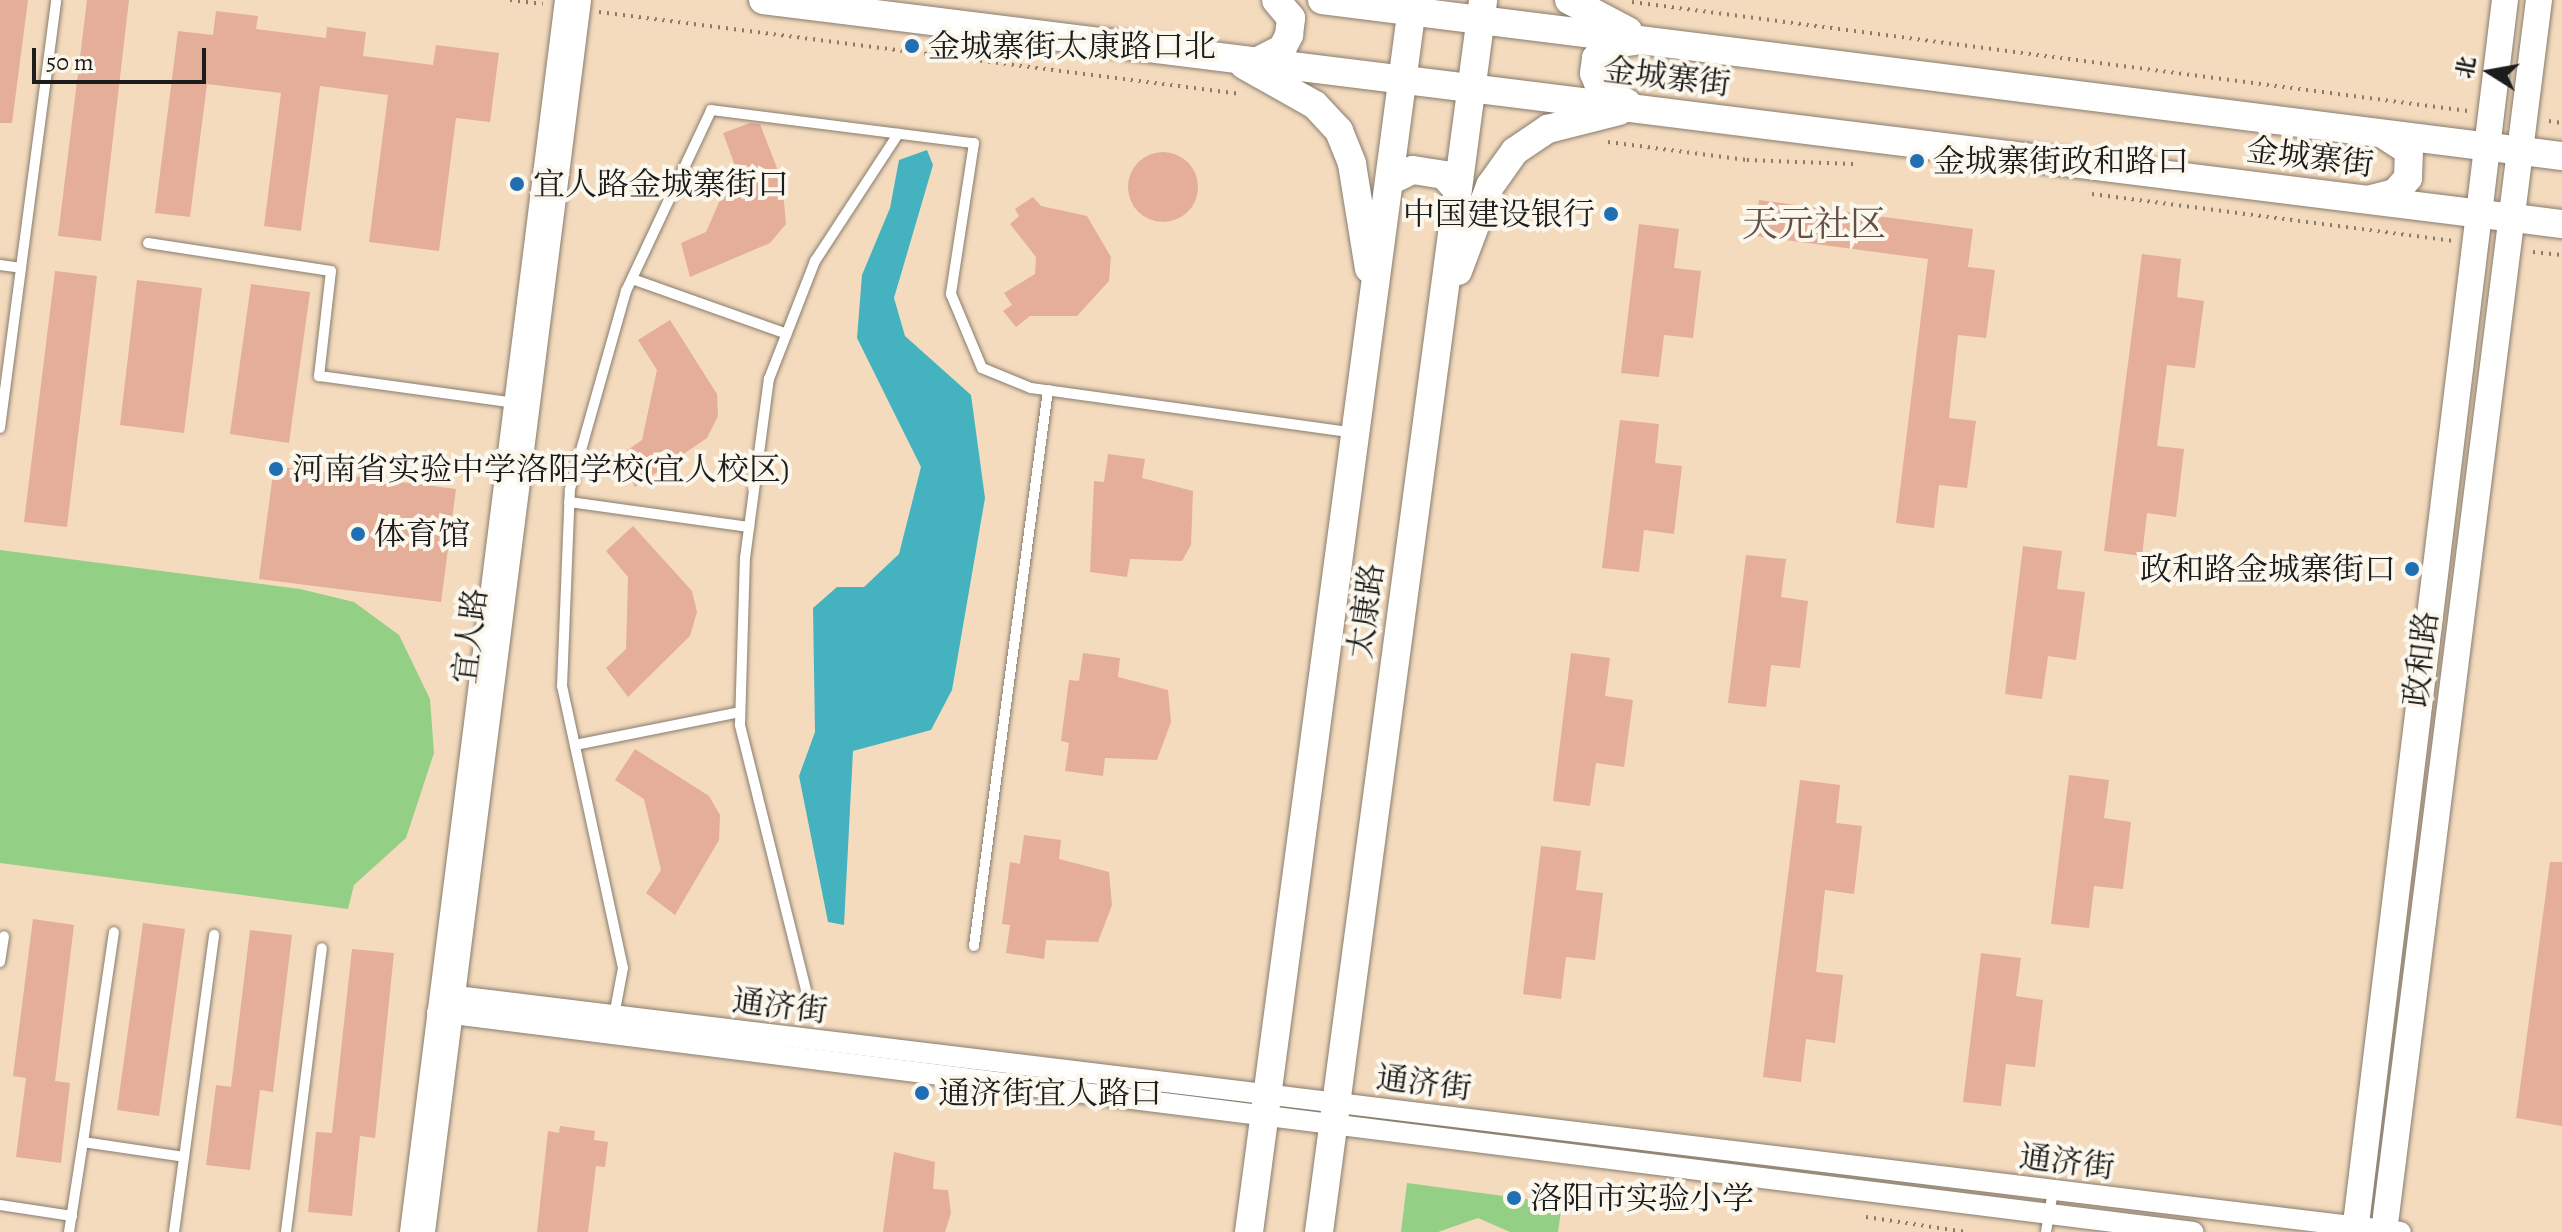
<!DOCTYPE html>
<meta charset="utf-8">
<style>
body{margin:0}
#map{position:relative;width:2562px;height:1232px;overflow:hidden;background:#f4dbbe;font-family:Alegreya,"Noto Serif SC",serif}
div>[style]{position:absolute}
[style*='--x']{left:calc(var(--x)*1px);top:calc(var(--y)*1px);width:calc(var(--w)*1px);rotate:calc(var(--a)*1deg)}
.green>*{inset:0;background:#93d086}
.water>*{inset:0;background:#44b3bf}
.building>*{inset:0;background:#e4ae98}
.round{border-radius:50%}
.path>*{height:4px;margin-top:-2px;transform-origin:0;background:repeating-linear-gradient(90deg,#887c6d 0 2px,transparent 0 8px)}
.roads{filter:drop-shadow(0 0 2px #887c6d) drop-shadow(0 0 2px #887c6d)}
.service>*{height:10px;margin:-5px;padding:0 5px;transform-origin:5px;border-radius:5px;background:#fff}
.minor>*{height:20px;margin:-10px;padding:0 10px;transform-origin:10px;border-radius:10px;background:#fff}
.tertiary>*{height:26px;margin:-13px;padding:0 13px;transform-origin:13px;border-radius:13px;background:#fff}
.secondary>*{height:28px;margin:-14px;padding:0 14px;transform-origin:14px;border-radius:14px;background:#fff}
.dots>*{width:22px;height:22px;translate:-50% -50%;box-sizing:border-box;border:4px solid #fbf7ec;border-radius:50%}
span{translate:-50% -50%;white-space:nowrap;text-align:center;line-height:1.15;-webkit-text-stroke:8px #fbf7ec;paint-order:stroke}
.poi-label{font-size:32px;color:#1c1c1c}
.left{translate:0 -50%;text-align:left}
.right{translate:-100% -50%;text-align:right}
.street-label{font-size:32px;color:#1c1c1c}
.quarter-label{font-size:36px;color:#624f47}
.north{position:absolute;left:2450px;top:32px;width:80px;height:80px;-webkit-text-stroke:6px #fbf7ec;paint-order:stroke;rotate:281deg;font-size:22px;font-weight:700;line-height:32px;text-align:center;color:#1c1c1c}
.north::after{content:'';display:block;margin:auto;width:28px;height:36px;background:#1c1c1c;clip-path:polygon(50% 0,100% 100%,50% 72%,0 100%)}
.scale{position:absolute;left:32px;top:48px;width:174px;height:36px;box-sizing:border-box;border:4px solid #1c1c1c;border-top:0;padding-left:10px;font-size:24px;line-height:28px;white-space:nowrap;color:#1c1c1c;-webkit-text-stroke:6px #fbf7ec;paint-order:stroke}
</style>
<div id="map">
<div class="green">
<i style="clip-path:polygon(0 550px,300px 589px,354px 602px,399px 635px,430px 699px,434px 753px,406px 838px,354px 885px,348px 909px,0 863px)"></i>
<i style="clip-path:polygon(1407px 1183px,1562px 1204px,1558px 1232px,1510px 1232px,1478px 1218px,1438px 1232px,1401px 1232px)"></i>
</div>
<div class="water">
<i style="clip-path:polygon(927px 150px,933px 165px,894px 298px,905px 336px,971px 395px,985px 498px,952px 690px,931px 730px,853px 751px,844px 925px,828px 922px,799px 776px,815px 732px,813px 608px,837px 587px,864px 587px,899px 554px,921px 467px,857px 338px,862px 275px,890px 208px,899px 160px)"></i>
</div>
<div class="building">
<i style="clip-path:polygon(0 0,28px 0,12px 123px,0 123px)"></i>
<i style="clip-path:polygon(87px 0,129px 0,101px 241px,58px 236px)"></i>
<i style="clip-path:polygon(216px 11px,258px 16px,256px 29px,326px 38px,327px 27px,366px 32px,363px 56px,433px 65px,436px 45px,499px 53px,490px 122px,456px 118px,439px 251px,369px 242px,388px 95px,320px 86px,301px 231px,264px 226px,281px 93px,207px 84px,190px 217px,155px 213px,178px 31px,213px 35px)"></i>
<i style="clip-path:polygon(750px 123px,760px 124px,782px 181px,786px 224px,770px 243px,690px 277px,681px 243px,706px 232px,735px 166px,723px 133px)"></i>
<i class="round" style="left:1128px;top:152px;width:70px;height:70px"></i>
<i style="clip-path:polygon(1033px 197px,1041px 206px,1087px 216px,1111px 257px,1109px 281px,1077px 316px,1030px 316px,1016px 327px,1003px 311px,1012px 305px,1004px 293px,1035px 274px,1036px 257px,1010px 224px,1019px 216px,1015px 209px)"></i>
<i style="clip-path:polygon(1759px 200px,1973px 229px,1968px 267px,1995px 270px,1986px 338px,1958px 335px,1949px 418px,1976px 421px,1967px 488px,1939px 485px,1934px 528px,1896px 523px,1928px 259px,1755px 236px)"></i>
<i style="clip-path:polygon(1639px 224px,1679px 229px,1674px 268px,1701px 271px,1693px 338px,1664px 335px,1659px 377px,1621px 373px)"></i>
<i style="clip-path:polygon(2142px 254px,2181px 259px,2177px 297px,2204px 301px,2195px 368px,2167px 365px,2157px 446px,2184px 449px,2176px 517px,2147px 513px,2142px 556px,2104px 551px)"></i>
<i style="clip-path:polygon(55px 271px,97px 276px,67px 527px,24px 522px)"></i>
<i style="clip-path:polygon(137px 280px,202px 288px,184px 433px,120px 425px)"></i>
<i style="clip-path:polygon(251px 284px,310px 292px,289px 443px,230px 434px)"></i>
<i style="clip-path:polygon(670px 320px,717px 394px,718px 416px,707px 438px,635px 487px,619px 456px,642px 440px,657px 370px,638px 340px)"></i>
<i style="clip-path:polygon(1620px 420px,1659px 424px,1655px 463px,1682px 466px,1674px 534px,1644px 530px,1639px 572px,1602px 568px)"></i>
<i style="clip-path:polygon(1108px 454px,1145px 459px,1142px 478px,1193px 491px,1191px 545px,1182px 561px,1130px 559px,1127px 577px,1090px 572px,1094px 481px,1104px 482px)"></i>
<i style="clip-path:polygon(274px 466px,456px 489px,441px 602px,259px 579px)"></i>
<i style="clip-path:polygon(633px 526px,692px 591px,697px 612px,690px 636px,628px 697px,606px 668px,626px 649px,628px 577px,606px 551px)"></i>
<i style="clip-path:polygon(2023px 546px,2062px 551px,2057px 589px,2085px 592px,2076px 660px,2048px 656px,2042px 699px,2005px 694px)"></i>
<i style="clip-path:polygon(1746px 555px,1786px 559px,1781px 597px,1808px 601px,1800px 668px,1771px 665px,1766px 707px,1728px 703px)"></i>
<i style="clip-path:polygon(1083px 653px,1120px 658px,1118px 677px,1168px 690px,1171px 722px,1157px 760px,1105px 758px,1103px 776px,1065px 771px,1069px 743px,1061px 741px,1069px 680px,1079px 681px)"></i>
<i style="clip-path:polygon(1571px 653px,1610px 658px,1605px 696px,1633px 700px,1624px 767px,1596px 763px,1590px 806px,1553px 801px)"></i>
<i style="clip-path:polygon(635px 749px,709px 796px,720px 815px,719px 840px,675px 915px,646px 893px,661px 870px,644px 799px,615px 780px)"></i>
<i style="clip-path:polygon(2069px 775px,2109px 780px,2104px 818px,2131px 822px,2123px 889px,2094px 886px,2089px 928px,2051px 924px)"></i>
<i style="clip-path:polygon(1800px 780px,1840px 785px,1836px 823px,1862px 826px,1854px 894px,1825px 890px,1816px 972px,1843px 975px,1835px 1043px,1806px 1039px,1801px 1082px,1763px 1077px)"></i>
<i style="clip-path:polygon(1024px 835px,1061px 840px,1059px 859px,1109px 872px,1112px 905px,1098px 942px,1046px 940px,1044px 959px,1006px 953px,1010px 925px,1002px 924px,1010px 862px,1020px 864px)"></i>
<i style="clip-path:polygon(1541px 846px,1581px 851px,1576px 890px,1603px 893px,1595px 960px,1566px 957px,1561px 999px,1523px 994px)"></i>
<i style="clip-path:polygon(2550px 862px,2562px 862px,2562px 1126px,2516px 1118px)"></i>
<i style="clip-path:polygon(33px 919px,74px 925px,55px 1081px,70px 1083px,61px 1163px,16px 1157px,26px 1078px,13px 1076px)"></i>
<i style="clip-path:polygon(143px 923px,185px 929px,159px 1116px,117px 1110px)"></i>
<i style="clip-path:polygon(250px 930px,292px 935px,273px 1092px,260px 1090px,250px 1170px,206px 1165px,216px 1085px,231px 1087px)"></i>
<i style="clip-path:polygon(352px 949px,394px 953px,375px 1138px,360px 1136px,352px 1216px,308px 1212px,316px 1132px,332px 1133px)"></i>
<i style="clip-path:polygon(1981px 953px,2021px 958px,2016px 996px,2043px 1000px,2035px 1067px,2006px 1064px,2001px 1106px,1963px 1102px)"></i>
<i style="clip-path:polygon(560px 1126px,595px 1131px,594px 1140px,608px 1142px,605px 1167px,596px 1166px,588px 1232px,537px 1232px,548px 1131px,559px 1133px)"></i>
<i style="clip-path:polygon(894px 1152px,935px 1162px,933px 1189px,948px 1190px,951px 1213px,945px 1232px,883px 1232px)"></i>
</div>
<div class="path">
<i style="--x:510;--y:0;--w:33;--a:7"></i>
<i style="--x:1632;--y:2;--w:843;--a:7.43"></i>
<i style="--x:599;--y:12;--w:647;--a:7.28"></i>
<i style="--x:2549;--y:121;--w:13;--a:9"></i>
<i style="--x:1608;--y:142;--w:140;--a:7.4"></i>
<i style="--x:1747;--y:160;--w:107;--a:2.1"></i>
<i style="--x:2092;--y:194;--w:364;--a:7.4"></i>
<i style="--x:2533;--y:252;--w:29;--a:6"></i>
<i style="--x:1866;--y:1217;--w:101;--a:8.5"></i>
</div>
<div class="roads">
<div class="service">
<i style="--x:148;--y:243;--w:185;--a:8.7"></i>
<i style="--x:331;--y:271;--w:106;--a:96.5"></i>
<i style="--x:319;--y:376;--w:199;--a:7.8"></i>
<i style="--x:0;--y:265;--w:21;--a:8"></i>
<i style="--x:21;--y:268;--w:269;--a:-82.5"></i>
<i style="--x:632;--y:279;--w:164;--a:19.5"></i>
<i style="--x:0;--y:428;--w:161;--a:-82.5"></i>
<i style="--x:569;--y:502;--w:182;--a:7.9"></i>
<i style="--x:575;--y:745;--w:168;--a:-11.3"></i>
<i style="--x:974;--y:946;--w:561;--a:-82.42"></i>
<i style="--x:0;--y:962;--w:26;--a:-81"></i>
<i style="--x:806;--y:990;--w:273;--a:-104"></i>
<i style="--x:740;--y:725;--w:167;--a:-88.3"></i>
<i style="--x:745;--y:558;--w:181;--a:-82.4"></i>
<i style="--x:769;--y:379;--w:127;--a:-68.7"></i>
<i style="--x:815;--y:261;--w:152;--a:-56.8"></i>
<i style="--x:614;--y:1016;--w:49;--a:-79.4"></i>
<i style="--x:623;--y:968;--w:289;--a:-102.2"></i>
<i style="--x:562;--y:686;--w:197;--a:-87.7"></i>
<i style="--x:570;--y:489;--w:206;--a:-74.2"></i>
<i style="--x:626;--y:291;--w:200;--a:-64.8"></i>
<i style="--x:711;--y:110;--w:265;--a:7.2"></i>
<i style="--x:974;--y:143;--w:153;--a:98.7"></i>
<i style="--x:951;--y:294;--w:80;--a:67.3"></i>
<i style="--x:982;--y:368;--w:53;--a:22.2"></i>
<i style="--x:1031;--y:388;--w:326;--a:7.9"></i>
<i style="--x:83;--y:1142;--w:212;--a:-81.6"></i>
<i style="--x:0;--y:1205;--w:73;--a:8.7"></i>
<i style="--x:69;--y:1232;--w:91;--a:-81.2"></i>
<i style="--x:83;--y:1142;--w:102;--a:8.4"></i>
<i style="--x:174;--y:1232;--w:300;--a:-82.3"></i>
<i style="--x:286;--y:1232;--w:286;--a:-82.8"></i>
<i style="--x:2046;--y:1232;--w:42;--a:-80.3"></i>
</div>
<div class="minor">
<i style="--x:440;--y:994;--w:1975;--a:6.92"></i>
<i style="--x:437;--y:1012;--w:1770;--a:7.14"></i>
<i style="--x:410;--y:1232;--w:1242;--a:-82.83"></i>
<i style="--x:425;--y:1232;--w:1242;--a:-82.78"></i>
</div>
<div class="tertiary">
<i style="--x:2355;--y:1232;--w:1241;--a:-83.06"></i>
<i style="--x:2384;--y:1232;--w:1242;--a:-82.83"></i>
</div>
<div class="secondary">
<i style="--x:763;--y:0;--w:1813;--a:7.1"></i>
<i style="--x:1322;--y:0;--w:1250;--a:7.17"></i>
<i style="--x:1569;--y:0;--w:67;--a:27.7"></i>
<i style="--x:1258;--y:61;--w:27;--a:-27"></i>
<i style="--x:1282;--y:49;--w:16;--a:-63"></i>
<i style="--x:1289;--y:35;--w:17;--a:-83"></i>
<i style="--x:1291;--y:18;--w:23;--a:-130"></i>
<i style="--x:1244;--y:65;--w:81;--a:29.4"></i>
<i style="--x:1315;--y:105;--w:35;--a:47"></i>
<i style="--x:1339;--y:131;--w:35;--a:68"></i>
<i style="--x:1352;--y:164;--w:106;--a:80.8"></i>
<i style="--x:1627;--y:103;--w:31;--a:-151"></i>
<i style="--x:1600;--y:88;--w:16;--a:-112"></i>
<i style="--x:1594;--y:73;--w:15;--a:-82"></i>
<i style="--x:1596;--y:58;--w:21;--a:-43"></i>
<i style="--x:1611;--y:44;--w:23;--a:-7"></i>
<i style="--x:1390;--y:181;--w:25;--a:-26"></i>
<i style="--x:1413;--y:170;--w:31;--a:9"></i>
<i style="--x:1444;--y:175;--w:20;--a:49"></i>
<i style="--x:2371;--y:199;--w:25;--a:-14"></i>
<i style="--x:2395;--y:193;--w:20;--a:-49"></i>
<i style="--x:2408;--y:178;--w:27;--a:-88"></i>
<i style="--x:2409;--y:151;--w:30;--a:-147"></i>
<i style="--x:1458;--y:271;--w:91;--a:-69.4"></i>
<i style="--x:1490;--y:186;--w:43;--a:-54.5"></i>
<i style="--x:1515;--y:151;--w:40;--a:-34"></i>
<i style="--x:1548;--y:129;--w:73;--a:-14.2"></i>
<i style="--x:1249;--y:1232;--w:1243;--a:-82.42"></i>
<i style="--x:1319;--y:1232;--w:1242;--a:-82.41"></i>
</div>
</div>
<div class="dots">
<i style="left:912px;top:46px;background:#1f6fb2"></i>
<i style="left:1917px;top:161px;background:#1f6fb2"></i>
<i style="left:517px;top:184px;background:#1f6fb2"></i>
<i style="left:1611px;top:214px;background:#1f6fb2"></i>
<i style="left:276px;top:469px;background:#1f6fb2"></i>
<i style="left:358px;top:534px;background:#1f6fb2"></i>
<i style="left:2412px;top:569px;background:#1f6fb2"></i>
<i style="left:922px;top:1093px;background:#1f6fb2"></i>
<i style="left:1514px;top:1198px;background:#1f6fb2"></i>
</div>
<div class="poi-label">
<span class="left" style="left:928px;top:46px">金城寨街太康路口北</span>
<span class="left" style="left:1933px;top:161px">金城寨街政和路口</span>
<span class="left" style="left:533px;top:184px">宜人路金城寨街口</span>
<span class="right" style="left:1595px;top:214px">中国建设银行</span>
<span class="left" style="left:292px;top:469px">河南省实验中学洛阳学校(宜人校区)</span>
<span class="left" style="left:374px;top:534px">体育馆</span>
<span class="right" style="left:2396px;top:569px">政和路金城寨街口</span>
<span class="left" style="left:938px;top:1093px">通济街宜人路口</span>
<span class="left" style="left:1530px;top:1198px">洛阳市实验小学</span>
</div>
<div class="street-label">
<span style="left:1667px;top:77px;rotate:7deg">金城寨街</span>
<span style="left:2310px;top:157px;rotate:7deg">金城寨街</span>
<span style="left:1366px;top:611px;rotate:-82deg">太康路</span>
<span style="left:470px;top:636px;rotate:-83deg">宜人路</span>
<span style="left:2421px;top:659px;rotate:-83deg">政和路</span>
<span style="left:780px;top:1006px;rotate:7deg">通济街</span>
<span style="left:1424px;top:1083px;rotate:7deg">通济街</span>
<span style="left:2067px;top:1162px;rotate:7deg">通济街</span>
</div>
<div class="quarter-label">
<span style="left:1814px;top:224px">天元社区</span>
</div>
<div class="north">北</div>
<div class="scale">50 m</div>
</div>
